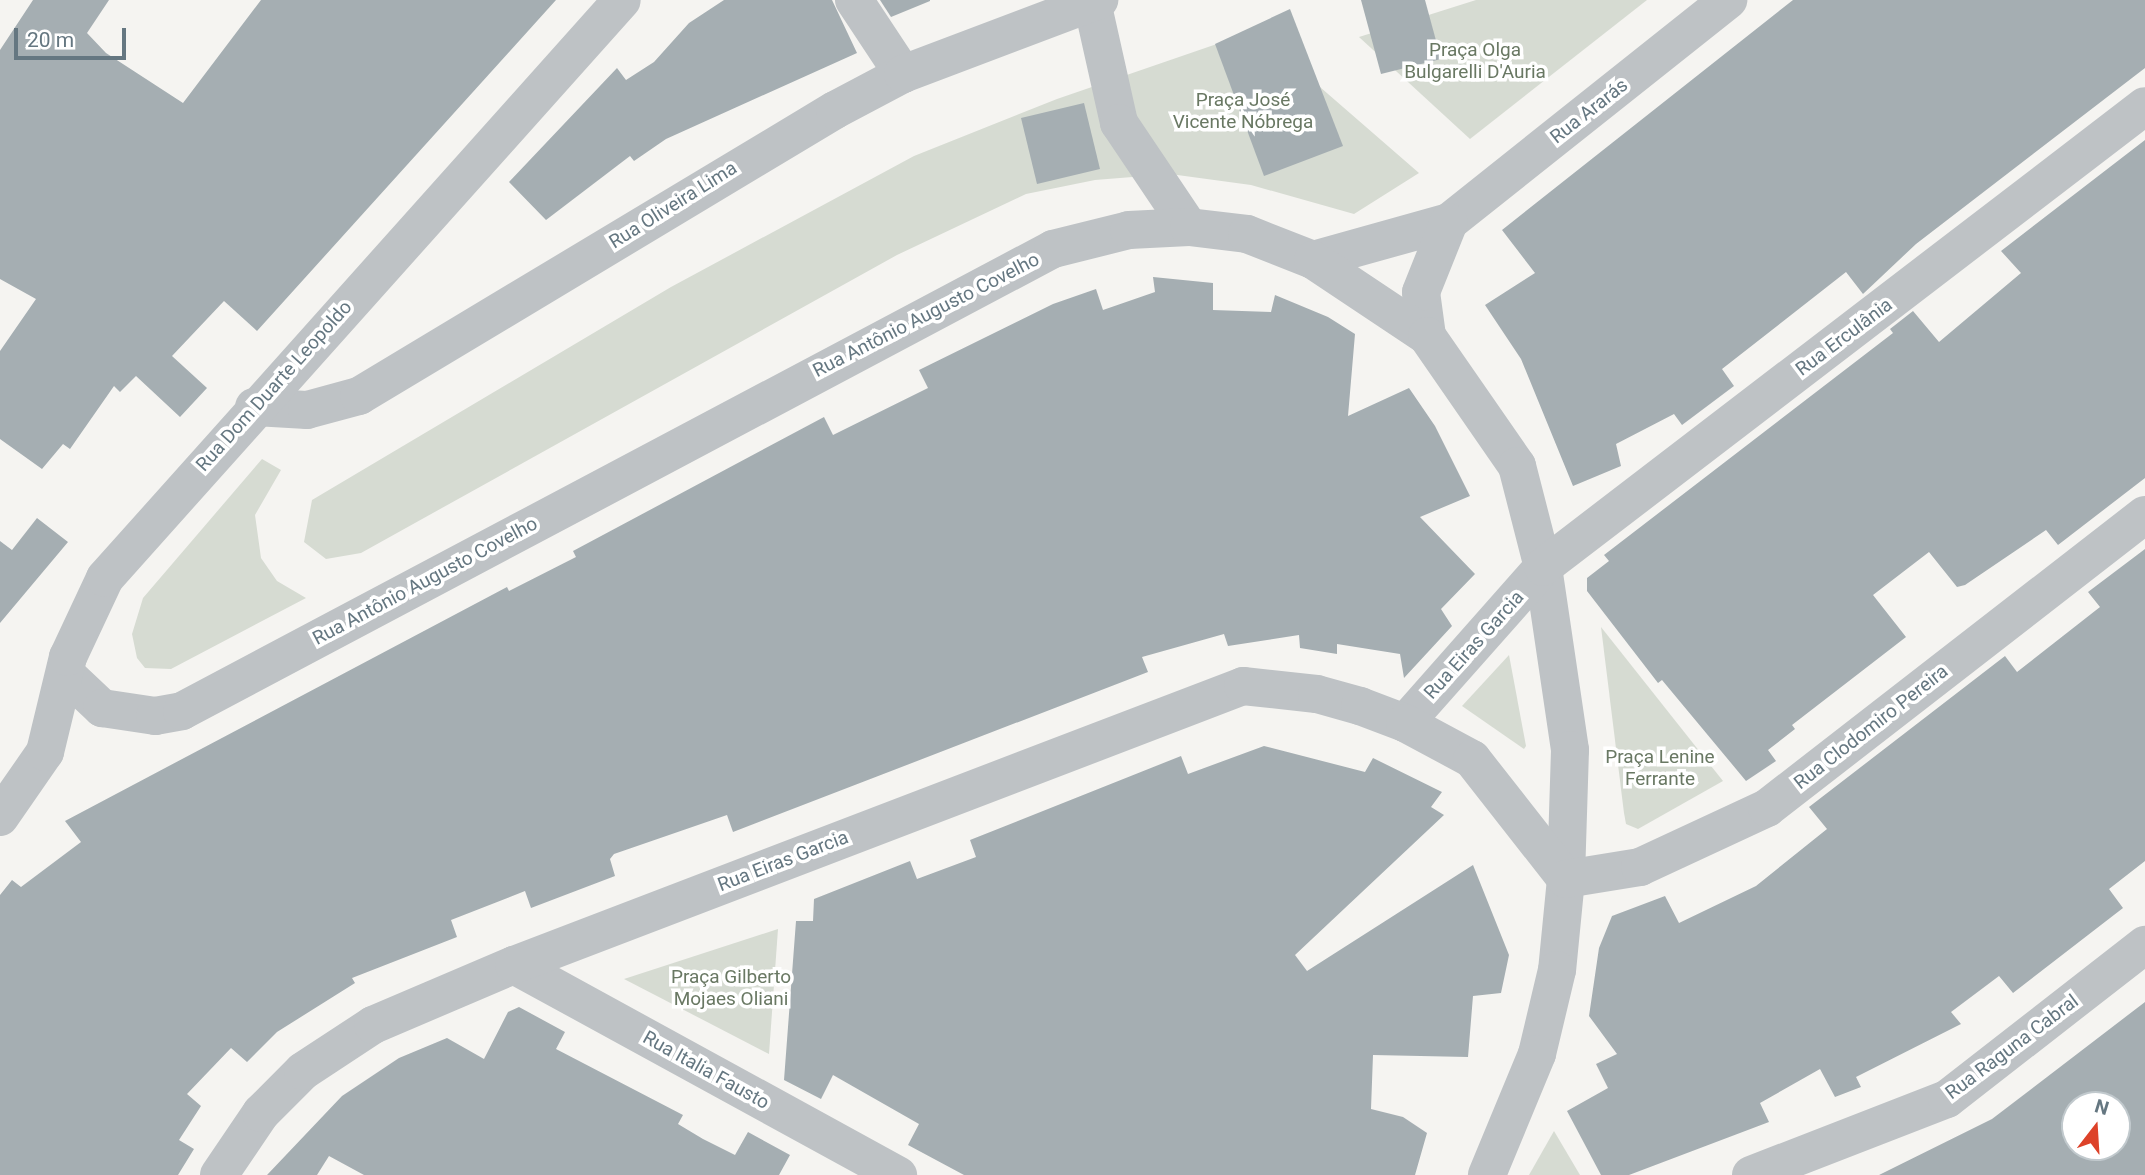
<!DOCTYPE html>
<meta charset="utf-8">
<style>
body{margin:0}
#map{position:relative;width:2145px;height:1175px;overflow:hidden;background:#f5f4f1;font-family:Roboto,sans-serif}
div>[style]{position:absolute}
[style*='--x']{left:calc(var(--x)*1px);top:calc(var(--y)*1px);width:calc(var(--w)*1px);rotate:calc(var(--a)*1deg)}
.green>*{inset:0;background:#d6dbd2}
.building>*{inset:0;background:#a5aeb2}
.minor>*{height:38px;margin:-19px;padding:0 19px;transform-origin:19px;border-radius:19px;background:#bec2c5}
span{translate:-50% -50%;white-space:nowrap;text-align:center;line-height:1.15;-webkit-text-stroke:7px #fff;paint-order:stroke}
.park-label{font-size:19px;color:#697863}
.street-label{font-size:19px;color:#657781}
.north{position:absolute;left:2061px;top:1091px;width:70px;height:70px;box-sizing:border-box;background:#fff;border:2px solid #c1c9cd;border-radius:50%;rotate:17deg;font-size:19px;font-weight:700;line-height:28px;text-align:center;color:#657781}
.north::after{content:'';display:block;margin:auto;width:24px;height:32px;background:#dd4229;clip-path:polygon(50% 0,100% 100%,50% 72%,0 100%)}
.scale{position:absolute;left:14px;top:28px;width:112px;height:32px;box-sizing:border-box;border:4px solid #657781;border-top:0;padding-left:9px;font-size:21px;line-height:24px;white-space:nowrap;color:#657781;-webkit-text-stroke:5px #fff;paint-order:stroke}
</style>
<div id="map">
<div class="green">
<i style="clip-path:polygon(1476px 0,1647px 0,1470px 139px,1359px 37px)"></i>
<i style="clip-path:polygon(1281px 22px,1305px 74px,1419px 173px,1354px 214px,1251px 185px,1170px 174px,1095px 180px,1026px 194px,897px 255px,361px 553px,326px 559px,304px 542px,312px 500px,671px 287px,914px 156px,1057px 99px)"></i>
<i style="clip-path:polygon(262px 459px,281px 470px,255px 515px,261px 558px,277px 581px,306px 598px,171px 669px,145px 668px,137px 658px,132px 634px,143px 598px)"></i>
<i style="clip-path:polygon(1601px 627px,1723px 781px,1638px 829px,1626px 824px,1624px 813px)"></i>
<i style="clip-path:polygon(1509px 655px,1526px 746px,1524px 749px,1462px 706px)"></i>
<i style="clip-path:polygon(778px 929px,769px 1054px,624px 979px)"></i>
<i style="clip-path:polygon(1554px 1131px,1580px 1175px,1529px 1175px)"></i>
</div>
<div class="building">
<i style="clip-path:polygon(33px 0,109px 0,87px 33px,106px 53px,183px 103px,261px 0,556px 0,257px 331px,224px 301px,172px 356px,207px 388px,180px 417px,136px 376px,120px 392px,114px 386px,70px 449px,63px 444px,42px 469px,0 439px,0 351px,36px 299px,0 279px,0 50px)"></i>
<i style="clip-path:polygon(724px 0,832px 0,857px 53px,666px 139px,634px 161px,630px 156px,546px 220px,509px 182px,617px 68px,626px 80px,654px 62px,689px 23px)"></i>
<i style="clip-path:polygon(880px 0,930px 0,930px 1px,891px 17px)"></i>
<i style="clip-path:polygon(1361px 0,1425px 0,1441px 59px,1381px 74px)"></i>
<i style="clip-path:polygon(1793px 0,2145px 0,2145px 68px,1916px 244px,1863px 294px,1846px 272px,1722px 369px,1734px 386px,1682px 425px,1674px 414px,1616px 444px,1621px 466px,1573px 486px,1521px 359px,1485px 305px,1535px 273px,1502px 230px)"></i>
<i style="clip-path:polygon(1290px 9px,1343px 146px,1264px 176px,1215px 44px)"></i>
<i style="clip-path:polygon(1084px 103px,1100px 169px,1037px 184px,1021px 118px)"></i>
<i style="clip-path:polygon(2145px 140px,2145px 478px,2058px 545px,2046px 530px,1965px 585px,1957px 587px,1929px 552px,1873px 595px,1906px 637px,1792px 725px,1795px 729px,1768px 750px,1776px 761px,1746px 781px,1662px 680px,1658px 683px,1587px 591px,1587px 578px,1609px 561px,1604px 555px,1893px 333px,1890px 329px,1913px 311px,1939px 342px,2021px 273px,2001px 251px)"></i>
<i style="clip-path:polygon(1153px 277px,1213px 283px,1213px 310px,1271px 312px,1275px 295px,1328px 317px,1355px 334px,1348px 416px,1409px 388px,1435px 426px,1470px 496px,1420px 517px,1475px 574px,1441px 609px,1452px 626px,1404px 678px,1400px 654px,1337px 644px,1337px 654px,1300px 648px,1299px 635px,1228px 646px,1224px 634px,1142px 657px,1148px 672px,733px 832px,727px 815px,614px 854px,610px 859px,615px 876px,531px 908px,525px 891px,451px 920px,457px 937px,352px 978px,355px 983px,277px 1032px,247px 1062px,231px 1048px,187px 1094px,201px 1106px,179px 1140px,194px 1149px,178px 1175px,0 1175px,0 895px,12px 880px,21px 887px,81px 842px,65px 821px,507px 587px,509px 591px,576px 557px,573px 551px,824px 417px,833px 435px,928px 388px,919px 370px,1053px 304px,1096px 289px,1103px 310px,1155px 292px)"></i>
<i style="clip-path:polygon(37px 518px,68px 542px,0 623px,0 541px,12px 550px)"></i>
<i style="clip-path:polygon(2145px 549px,2145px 861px,2109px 889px,2123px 908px,2013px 993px,1999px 976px,1951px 1012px,1961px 1024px,1856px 1077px,1861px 1087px,1835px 1097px,1820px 1069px,1760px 1103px,1769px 1122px,1629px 1175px,1601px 1175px,1567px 1111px,1608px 1088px,1596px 1064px,1617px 1054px,1589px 1016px,1599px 948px,1612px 916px,1665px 896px,1679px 923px,1756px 886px,1827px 829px,1809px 807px,2005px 656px,2017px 672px,2100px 607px,2088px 592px)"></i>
<i style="clip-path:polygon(1264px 746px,1365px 772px,1373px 758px,1442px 792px,1431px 807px,1444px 815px,1295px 955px,1307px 971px,1473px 865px,1509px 955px,1501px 993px,1473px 996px,1468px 1057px,1373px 1055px,1371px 1109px,1403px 1117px,1427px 1133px,1415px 1175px,964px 1175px,908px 1145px,919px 1124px,833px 1075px,821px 1099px,784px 1080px,796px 921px,813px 921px,814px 899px,910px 861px,917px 879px,976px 857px,970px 840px,1181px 756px,1188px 774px)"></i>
<i style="clip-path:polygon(evenodd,2145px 1002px,2145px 1175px,1879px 1175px,1992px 1119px,2145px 1002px,2075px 1105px,2117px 1105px,2117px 1147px,2075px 1147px,2075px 1105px)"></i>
<i style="clip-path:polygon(519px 1007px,565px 1032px,556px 1049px,683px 1115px,678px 1124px,703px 1139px,735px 1155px,748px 1132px,790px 1155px,779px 1175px,364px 1175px,329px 1156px,317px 1175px,267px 1175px,342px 1096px,399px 1058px,447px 1038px,484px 1059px,508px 1012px)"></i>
</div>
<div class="minor">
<i style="--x:854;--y:0;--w:89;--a:56.5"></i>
<i style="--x:1092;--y:2;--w:124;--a:77.4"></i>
<i style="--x:1119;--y:123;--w:125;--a:56.1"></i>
<i style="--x:1313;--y:260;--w:141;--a:-15.6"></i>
<i style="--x:1449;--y:222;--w:357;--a:-38.5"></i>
<i style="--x:1427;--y:336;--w:44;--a:-97.8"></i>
<i style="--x:1421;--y:292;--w:75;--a:-68.2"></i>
<i style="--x:254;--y:407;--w:53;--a:3.2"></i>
<i style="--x:307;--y:410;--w:54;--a:-15.1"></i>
<i style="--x:359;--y:396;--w:555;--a:-31"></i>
<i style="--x:835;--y:110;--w:77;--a:-27.9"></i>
<i style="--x:903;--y:74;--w:210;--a:-20.7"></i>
<i style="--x:68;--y:676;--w:47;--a:43.3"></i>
<i style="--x:102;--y:708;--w:54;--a:8.6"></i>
<i style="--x:155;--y:716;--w:27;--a:-10"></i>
<i style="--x:182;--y:711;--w:986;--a:-27.94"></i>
<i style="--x:1053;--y:249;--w:78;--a:-14"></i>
<i style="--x:1129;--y:230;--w:60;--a:-2.9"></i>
<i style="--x:1189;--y:227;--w:58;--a:6.9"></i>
<i style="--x:1247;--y:234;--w:71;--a:21.5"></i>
<i style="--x:1313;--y:260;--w:137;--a:33.7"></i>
<i style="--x:1427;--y:336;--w:158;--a:55.3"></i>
<i style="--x:1517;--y:466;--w:104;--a:75.6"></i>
<i style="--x:1543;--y:567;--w:185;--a:81.6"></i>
<i style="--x:1570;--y:750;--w:129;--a:91.8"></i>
<i style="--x:1566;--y:879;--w:91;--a:95.6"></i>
<i style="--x:1557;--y:970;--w:86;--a:103.4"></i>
<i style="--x:1537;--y:1054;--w:131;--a:112.5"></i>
<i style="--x:1405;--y:723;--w:208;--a:-48.5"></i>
<i style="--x:1543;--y:567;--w:758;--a:-37.44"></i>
<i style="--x:0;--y:817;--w:79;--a:-55.3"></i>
<i style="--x:45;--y:752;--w:98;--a:-76.4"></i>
<i style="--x:68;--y:657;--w:87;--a:-64.9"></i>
<i style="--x:105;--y:578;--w:775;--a:-48.19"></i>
<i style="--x:514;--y:965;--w:438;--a:28.7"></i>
<i style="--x:219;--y:1175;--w:75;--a:-55.9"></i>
<i style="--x:261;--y:1113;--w:59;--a:-45"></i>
<i style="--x:303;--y:1071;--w:84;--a:-33.3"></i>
<i style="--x:373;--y:1025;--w:153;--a:-23.1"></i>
<i style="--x:514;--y:965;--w:781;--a:-20.94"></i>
<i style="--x:1243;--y:686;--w:74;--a:6.2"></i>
<i style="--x:1317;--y:694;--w:45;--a:15.6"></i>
<i style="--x:1360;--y:706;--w:48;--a:20.7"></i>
<i style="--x:1405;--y:723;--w:76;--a:28.2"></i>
<i style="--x:1472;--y:759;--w:152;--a:51.9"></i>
<i style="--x:1566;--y:879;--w:75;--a:-9.2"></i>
<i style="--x:1640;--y:867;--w:140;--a:-24.9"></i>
<i style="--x:1767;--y:808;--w:478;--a:-37.8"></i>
<i style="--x:1751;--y:1175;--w:210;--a:-21.2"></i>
<i style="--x:1947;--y:1099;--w:251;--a:-37.9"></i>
</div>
<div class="park-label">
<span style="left:1475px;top:61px">Praça Olga<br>Bulgarelli D'Auria</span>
<span style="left:1243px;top:111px">Praça José<br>Vicente Nóbrega</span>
<span style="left:1660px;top:768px">Praça Lenine<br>Ferrante</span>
<span style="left:731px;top:988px">Praça Gilberto<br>Mojaes Oliani</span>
</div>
<div class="street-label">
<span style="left:1589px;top:111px;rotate:-38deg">Rua Ararás</span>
<span style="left:673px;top:205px;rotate:-32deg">Rua Oliveira Lima</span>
<span style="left:926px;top:315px;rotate:-27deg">Rua Antônio Augusto Covelho</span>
<span style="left:1844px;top:337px;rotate:-37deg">Rua Erculânia</span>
<span style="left:274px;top:386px;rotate:-48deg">Rua Dom Duarte Leopoldo</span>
<span style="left:425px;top:581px;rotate:-28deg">Rua Antônio Augusto Covelho</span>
<span style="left:1474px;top:645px;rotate:-48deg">Rua Eiras Garcia</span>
<span style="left:1871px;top:727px;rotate:-38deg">Rua Clodomiro Pereira</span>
<span style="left:783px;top:861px;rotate:-21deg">Rua Eiras Garcia</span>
<span style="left:2012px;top:1047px;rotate:-37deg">Rua Raguna Cabral</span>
<span style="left:706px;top:1070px;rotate:29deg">Rua Italia Fausto</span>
</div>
<div class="north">N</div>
<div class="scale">20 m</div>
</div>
